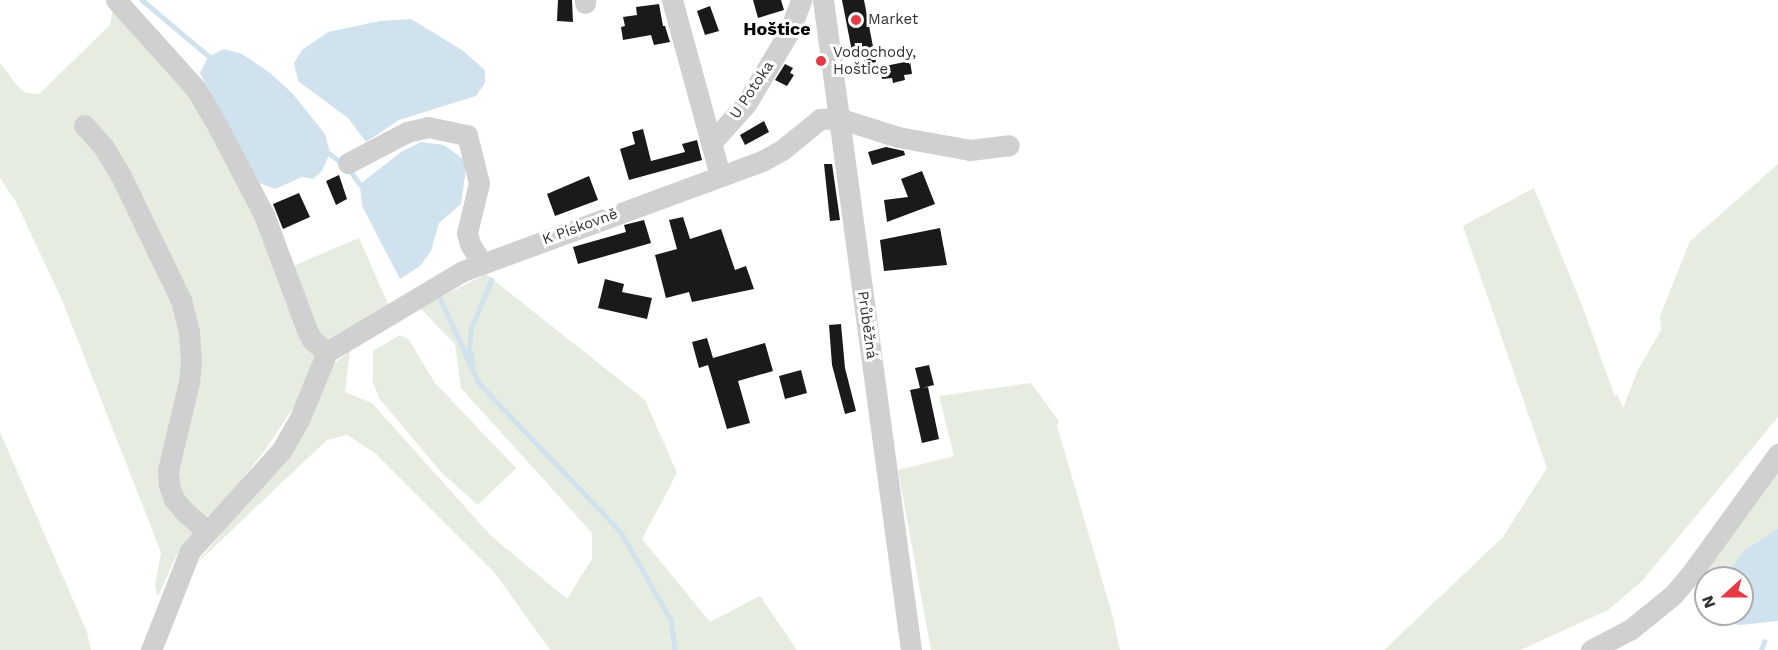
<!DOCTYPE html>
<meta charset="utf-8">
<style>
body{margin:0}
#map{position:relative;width:1778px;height:650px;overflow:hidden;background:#fff;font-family:"Work Sans",sans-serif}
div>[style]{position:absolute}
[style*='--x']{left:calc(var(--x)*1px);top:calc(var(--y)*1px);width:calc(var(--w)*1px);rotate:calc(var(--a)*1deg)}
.green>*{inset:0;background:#e6ecdf}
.water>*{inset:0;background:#cfe2ee}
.stream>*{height:4.5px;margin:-2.25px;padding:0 2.25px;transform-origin:2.25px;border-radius:2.25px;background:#cfe2ee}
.building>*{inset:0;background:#1a1a1a}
.minor>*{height:21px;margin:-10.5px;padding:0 10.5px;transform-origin:10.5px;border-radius:10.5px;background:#d0d0d0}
.dots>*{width:16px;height:16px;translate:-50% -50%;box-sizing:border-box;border:3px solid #fff;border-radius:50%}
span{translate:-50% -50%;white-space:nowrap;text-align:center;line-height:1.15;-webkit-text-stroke:6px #fff;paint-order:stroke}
.poi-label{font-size:15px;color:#333}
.left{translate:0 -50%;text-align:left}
.street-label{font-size:15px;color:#333}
.quarter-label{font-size:18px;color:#000;font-weight:700}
.north{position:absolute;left:1694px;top:566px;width:60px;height:60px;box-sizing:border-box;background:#fff;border:2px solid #adadad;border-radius:50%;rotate:249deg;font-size:16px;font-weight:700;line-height:24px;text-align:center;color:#333}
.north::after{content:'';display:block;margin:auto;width:21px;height:27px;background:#e63946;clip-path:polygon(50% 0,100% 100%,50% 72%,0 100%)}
</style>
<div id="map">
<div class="green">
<i style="clip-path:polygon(113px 9px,196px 99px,286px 269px,359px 238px,389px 306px,317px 349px,300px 397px,266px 449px,232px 492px,205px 519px,176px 557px,158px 596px,155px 587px,161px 552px,62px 300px,16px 202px,0 178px,0 63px,19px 88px,26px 93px,39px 94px,110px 25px)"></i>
<i style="clip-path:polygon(1778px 164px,1778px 417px,1642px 581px,1608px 610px,1521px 650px,1384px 650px,1503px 537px,1547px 468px,1463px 226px,1534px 188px,1583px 308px,1615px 397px,1617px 394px,1623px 408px,1637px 372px,1661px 330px,1660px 316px,1690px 241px)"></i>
<i style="clip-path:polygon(486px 274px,645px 400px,677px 473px,642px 539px,710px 622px,760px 596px,797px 650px,550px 650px,495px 573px,375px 453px,347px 435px,327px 440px,196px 564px,261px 486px,332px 365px,350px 351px,345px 392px,372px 403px,491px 536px,567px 599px,592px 559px,592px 533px,461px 388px,455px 344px,420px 308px)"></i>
<i style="clip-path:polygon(400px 335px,409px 340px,435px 383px,516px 468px,478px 505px,441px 472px,379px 398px,373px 382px,373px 351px)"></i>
<i style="clip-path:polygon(1031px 383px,1059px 421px,1057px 426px,1112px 614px,1120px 650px,931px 650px,898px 470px,954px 456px,939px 396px)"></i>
<i style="clip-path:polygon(0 432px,87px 632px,91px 650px,0 650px)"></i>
<i style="clip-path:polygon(1778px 469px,1778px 528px,1744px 551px,1724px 578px,1706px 578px,1706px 592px,1695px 583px)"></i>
</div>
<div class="water">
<i style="clip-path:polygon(411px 19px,462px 50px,485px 70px,485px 83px,476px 96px,399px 120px,366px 142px,348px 118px,298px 81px,294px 63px,302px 50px,328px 32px,380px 21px)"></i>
<i style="clip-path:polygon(224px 49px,242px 54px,269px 72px,293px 94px,325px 134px,330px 153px,322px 171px,313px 179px,302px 177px,275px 189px,257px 182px,200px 73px,208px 57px)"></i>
<i style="clip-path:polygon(421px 142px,444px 145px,467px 162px,461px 204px,439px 223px,431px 251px,420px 266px,400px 279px,362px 206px,360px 184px,401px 152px)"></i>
<i style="clip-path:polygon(1778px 528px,1778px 621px,1740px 625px,1715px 620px,1709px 614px,1742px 614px,1742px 578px,1724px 578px,1744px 551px)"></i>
</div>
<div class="stream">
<i style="--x:142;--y:0;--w:90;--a:40"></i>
<i style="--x:325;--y:150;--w:21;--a:37"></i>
<i style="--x:349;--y:169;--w:24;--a:54"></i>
<i style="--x:440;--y:298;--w:94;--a:65.4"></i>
<i style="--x:479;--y:383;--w:206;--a:46.4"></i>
<i style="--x:621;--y:532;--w:101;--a:60.4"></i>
<i style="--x:671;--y:620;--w:30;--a:82"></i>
<i style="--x:473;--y:363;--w:14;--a:-107"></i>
<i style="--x:469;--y:350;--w:21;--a:-85"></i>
<i style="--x:471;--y:329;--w:53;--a:-67.8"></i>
<i style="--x:1761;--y:650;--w:9;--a:-69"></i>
</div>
<div class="building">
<i style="clip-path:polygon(558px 0,572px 0,573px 22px,557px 21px)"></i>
<i style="clip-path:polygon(753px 0,781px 0,784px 10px,758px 18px)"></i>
<i style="clip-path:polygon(842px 0,864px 0,876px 62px,855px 67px)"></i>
<i style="clip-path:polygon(659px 4px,663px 26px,665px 26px,670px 42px,654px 45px,651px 35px,623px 40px,621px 27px,625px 26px,623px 17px,637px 15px,636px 7px)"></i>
<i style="clip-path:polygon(710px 6px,719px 31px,705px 35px,697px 11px)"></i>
<i style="clip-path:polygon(910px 61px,912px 74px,904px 75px,905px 80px,893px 83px,892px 78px,882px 79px,880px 67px)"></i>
<i style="clip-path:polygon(785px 64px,793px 68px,790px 73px,794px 75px,787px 86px,775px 80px)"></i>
<i style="clip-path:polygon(764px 121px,769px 132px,745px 145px,740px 135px)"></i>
<i style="clip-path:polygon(643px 129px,651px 161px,685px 152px,682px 144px,697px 140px,702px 160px,629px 180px,620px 149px,635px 144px,632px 132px)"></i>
<i style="clip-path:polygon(886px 147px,904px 151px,905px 155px,872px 165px,868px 152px)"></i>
<i style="clip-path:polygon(824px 164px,832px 164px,840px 220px,830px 221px)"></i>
<i style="clip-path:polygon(922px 171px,935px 204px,887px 222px,884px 200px,908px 197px,901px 179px)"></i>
<i style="clip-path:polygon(339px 175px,347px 199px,336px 205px,326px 181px)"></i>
<i style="clip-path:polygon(589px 176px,598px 200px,555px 216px,547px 194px)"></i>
<i style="clip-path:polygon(299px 193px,310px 217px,283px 229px,273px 204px)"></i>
<i style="clip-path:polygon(683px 217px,690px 239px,721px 229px,735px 270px,746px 266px,754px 289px,692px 302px,689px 292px,666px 298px,655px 255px,677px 249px,669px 220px)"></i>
<i style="clip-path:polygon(644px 220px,651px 243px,578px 264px,573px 247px,626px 232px,624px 225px)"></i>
<i style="clip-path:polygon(940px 228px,947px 265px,884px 271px,880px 240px)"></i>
<i style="clip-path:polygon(605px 279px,624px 284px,622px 292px,652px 298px,647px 319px,598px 308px)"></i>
<i style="clip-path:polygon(841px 324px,845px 368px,856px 411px,845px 414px,832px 365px,829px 325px)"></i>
<i style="clip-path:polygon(707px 338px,713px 358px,765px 343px,773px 371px,738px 381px,750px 423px,727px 429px,708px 365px,699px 368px,692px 342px)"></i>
<i style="clip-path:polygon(929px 365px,934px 385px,922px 388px,928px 387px,939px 439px,922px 443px,910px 390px,920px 388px,915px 368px)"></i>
<i style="clip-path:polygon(801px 370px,807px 393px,785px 399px,779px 376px)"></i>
</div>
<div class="minor">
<i style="--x:116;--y:0;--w:120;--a:48"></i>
<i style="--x:196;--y:89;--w:42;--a:59.7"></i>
<i style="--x:217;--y:125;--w:102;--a:62.4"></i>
<i style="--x:264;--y:215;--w:123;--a:69.5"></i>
<i style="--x:307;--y:330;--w:11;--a:63"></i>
<i style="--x:312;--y:340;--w:19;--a:39"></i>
<i style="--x:585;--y:0;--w:3;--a:90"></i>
<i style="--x:672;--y:0;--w:182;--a:74.7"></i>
<i style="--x:823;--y:0;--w:656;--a:82.29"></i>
<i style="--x:84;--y:125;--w:28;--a:48"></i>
<i style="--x:103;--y:146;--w:35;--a:59"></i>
<i style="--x:121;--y:176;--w:138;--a:64.2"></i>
<i style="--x:181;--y:300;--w:33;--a:76"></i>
<i style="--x:189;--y:332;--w:29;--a:86"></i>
<i style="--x:191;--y:361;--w:21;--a:95"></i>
<i style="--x:189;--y:382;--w:90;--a:103.4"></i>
<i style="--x:168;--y:470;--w:15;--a:86"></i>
<i style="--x:169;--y:485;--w:15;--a:70"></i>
<i style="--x:174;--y:499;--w:17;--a:50"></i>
<i style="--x:185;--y:512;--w:29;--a:41"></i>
<i style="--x:711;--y:143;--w:52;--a:-48.1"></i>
<i style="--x:746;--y:104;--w:84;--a:-59.2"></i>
<i style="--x:789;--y:32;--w:34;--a:-69"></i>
<i style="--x:348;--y:163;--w:67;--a:-27.7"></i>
<i style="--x:407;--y:132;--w:22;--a:-13"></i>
<i style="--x:428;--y:127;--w:40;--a:12"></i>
<i style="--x:467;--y:135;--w:49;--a:76"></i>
<i style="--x:479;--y:183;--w:51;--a:103.5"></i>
<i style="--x:467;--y:233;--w:11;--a:75"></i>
<i style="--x:470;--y:244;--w:22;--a:58"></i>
<i style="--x:327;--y:352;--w:158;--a:-30.8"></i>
<i style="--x:463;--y:271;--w:319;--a:-20.2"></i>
<i style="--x:762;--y:161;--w:23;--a:-29"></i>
<i style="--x:782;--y:150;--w:49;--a:-39.2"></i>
<i style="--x:820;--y:119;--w:18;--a:-3"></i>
<i style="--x:838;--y:118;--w:63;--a:17.6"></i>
<i style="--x:898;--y:137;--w:73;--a:10.2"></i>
<i style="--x:970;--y:150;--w:39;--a:-7"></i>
<i style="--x:151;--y:650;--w:106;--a:-68.5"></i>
<i style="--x:190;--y:551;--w:135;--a:-47.7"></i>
<i style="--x:281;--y:451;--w:36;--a:-60"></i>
<i style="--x:299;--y:420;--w:74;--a:-67.6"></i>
<i style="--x:1591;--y:650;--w:45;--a:-27.7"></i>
<i style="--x:1631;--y:629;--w:54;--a:-39"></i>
<i style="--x:1673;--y:595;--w:31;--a:-50"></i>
<i style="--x:1693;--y:571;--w:145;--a:-54"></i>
</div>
<div class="dots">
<i style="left:856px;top:20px;background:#e63946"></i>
<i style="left:821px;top:61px;background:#e63946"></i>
</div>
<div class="poi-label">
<span class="left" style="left:868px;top:20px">Market</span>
<span class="left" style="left:833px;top:61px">Vodochody,<br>Hoštice</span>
</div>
<div class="street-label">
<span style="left:752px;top:90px;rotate:-56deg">U Potoka</span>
<span style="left:580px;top:227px;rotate:-20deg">K Pískovně</span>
<span style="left:867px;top:325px;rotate:82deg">Průběžná</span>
</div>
<div class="quarter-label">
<span style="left:777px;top:29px">Hoštice</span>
</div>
<div class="north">N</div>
</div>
